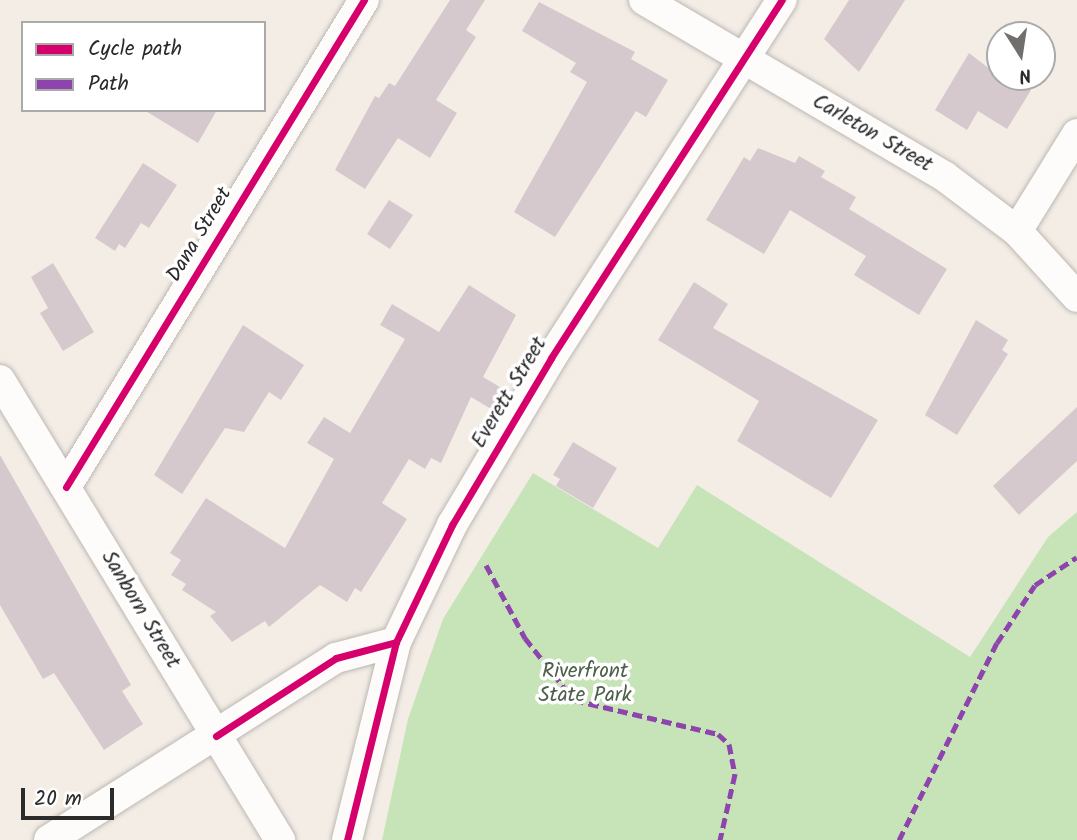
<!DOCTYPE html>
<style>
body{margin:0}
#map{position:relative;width:1077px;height:840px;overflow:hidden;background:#f4ede6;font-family:Kalam,sans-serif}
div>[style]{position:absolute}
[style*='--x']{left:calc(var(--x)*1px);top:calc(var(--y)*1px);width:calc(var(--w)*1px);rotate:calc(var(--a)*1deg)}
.green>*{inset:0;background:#c6e4b8}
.building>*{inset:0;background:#d6c9ce}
.roads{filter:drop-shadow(0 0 2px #bcb8b3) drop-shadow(0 0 2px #bcb8b3)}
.minor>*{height:30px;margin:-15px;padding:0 15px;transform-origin:15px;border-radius:15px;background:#fdfcfb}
.quiet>*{height:5px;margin-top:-2.5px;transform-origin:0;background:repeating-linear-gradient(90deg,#8e44ad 0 10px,transparent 0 15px)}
.cycleway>*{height:7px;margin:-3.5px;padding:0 3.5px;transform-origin:3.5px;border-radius:3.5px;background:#d6006c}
span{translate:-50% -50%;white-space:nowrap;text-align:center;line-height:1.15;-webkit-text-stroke:7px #fff;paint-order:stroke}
.street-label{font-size:21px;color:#2b2b2b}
.park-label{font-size:21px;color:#4e604a}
.legend{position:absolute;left:21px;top:21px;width:245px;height:91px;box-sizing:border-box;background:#fff;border:2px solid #aaa;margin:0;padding:9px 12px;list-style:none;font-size:21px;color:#2b2b2b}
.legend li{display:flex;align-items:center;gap:14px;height:35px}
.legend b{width:35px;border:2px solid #aaa}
.north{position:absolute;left:986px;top:21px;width:70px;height:70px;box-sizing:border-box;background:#fff;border:2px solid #aaa;border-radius:50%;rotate:168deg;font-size:19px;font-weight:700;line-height:28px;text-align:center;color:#2b2b2b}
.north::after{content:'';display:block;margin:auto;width:24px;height:32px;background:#716f6c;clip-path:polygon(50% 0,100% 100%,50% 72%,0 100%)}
.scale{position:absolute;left:21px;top:788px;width:93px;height:32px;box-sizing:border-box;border:4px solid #2b2b2b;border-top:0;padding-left:9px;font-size:21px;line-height:24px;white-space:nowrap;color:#2b2b2b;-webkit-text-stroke:5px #fff;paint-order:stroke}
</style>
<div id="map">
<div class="green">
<i style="clip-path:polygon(533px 473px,658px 548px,697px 485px,970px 657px,1048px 537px,1077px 512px,1077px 840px,382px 840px,408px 719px,443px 619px)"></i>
</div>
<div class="building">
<i style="clip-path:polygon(450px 0,485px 0,466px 30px,476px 37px,436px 100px,457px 113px,430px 158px,398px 138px,365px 189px,335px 170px,375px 96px,379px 98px,389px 83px,395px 86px)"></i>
<i style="clip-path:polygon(849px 0,905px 0,859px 72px,824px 39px)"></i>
<i style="clip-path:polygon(539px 2px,635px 52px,631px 59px,668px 80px,646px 117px,636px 111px,555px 237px,514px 212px,587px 82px,570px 72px,576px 63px,522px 31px)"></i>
<i style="clip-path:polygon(969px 53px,1000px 77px,1031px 90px,1007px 129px,978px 111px,967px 130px,935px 110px)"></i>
<i style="clip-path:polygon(144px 110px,217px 110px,198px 143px)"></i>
<i style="clip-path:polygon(758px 148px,795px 163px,799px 156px,825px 171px,821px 177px,856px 197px,849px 209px,947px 269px,919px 315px,854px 275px,866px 256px,790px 210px,764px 254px,706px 220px,744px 157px,750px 161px)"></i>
<i style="clip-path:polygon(143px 163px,177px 185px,149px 228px,141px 223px,125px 248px,119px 244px,115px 251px,95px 238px)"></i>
<i style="clip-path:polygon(389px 200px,413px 215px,390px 249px,367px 234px)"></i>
<i style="clip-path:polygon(53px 263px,94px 332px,63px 351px,40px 313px,48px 308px,31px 277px)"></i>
<i style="clip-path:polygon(694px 282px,728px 304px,713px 328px,878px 420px,831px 498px,737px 441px,759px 401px,658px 340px)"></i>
<i style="clip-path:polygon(469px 285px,516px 315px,483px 377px,510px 393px,498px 413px,471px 397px,441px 463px,431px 458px,425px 469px,409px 459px,382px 503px,407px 519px,361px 592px,355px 588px,347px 602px,320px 585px,269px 627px,265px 621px,232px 642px,210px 616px,216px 612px,182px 590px,186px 584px,171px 575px,181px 560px,170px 553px,206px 498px,285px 548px,334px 459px,307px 443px,324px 417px,350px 433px,405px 339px,380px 325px,392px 304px,439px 332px)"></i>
<i style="clip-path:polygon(976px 320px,1008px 340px,1002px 350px,1008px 354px,957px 435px,925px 415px)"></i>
<i style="clip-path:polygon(243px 325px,304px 365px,281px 400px,269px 392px,244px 432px,225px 428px,182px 494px,154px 475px)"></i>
<i style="clip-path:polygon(1077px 407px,1077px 461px,1019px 515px,993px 486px)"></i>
<i style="clip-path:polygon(573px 442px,617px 468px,593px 508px,556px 486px,560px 479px,553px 475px)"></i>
<i style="clip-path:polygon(0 455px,131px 685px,122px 691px,143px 724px,104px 750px,54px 673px,43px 679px,0 605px)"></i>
</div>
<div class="roads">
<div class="minor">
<i style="--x:644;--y:0;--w:348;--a:30.4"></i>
<i style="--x:944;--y:176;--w:91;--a:37"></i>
<i style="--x:1017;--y:231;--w:89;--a:47.7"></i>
<i style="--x:1017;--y:231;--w:114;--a:-58.3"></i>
<i style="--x:0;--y:380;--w:539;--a:58.67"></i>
<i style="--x:66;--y:487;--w:571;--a:-58.54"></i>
<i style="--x:49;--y:840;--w:340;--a:-32.4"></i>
<i style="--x:336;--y:658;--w:62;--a:-14.9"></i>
<i style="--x:347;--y:840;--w:204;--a:-76.1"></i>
<i style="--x:396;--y:642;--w:130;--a:-64.4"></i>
<i style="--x:452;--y:525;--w:194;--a:-59.3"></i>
<i style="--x:551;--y:358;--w:426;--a:-57.2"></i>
</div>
</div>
<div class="quiet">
<i style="--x:486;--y:565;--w:83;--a:61.9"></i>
<i style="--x:525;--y:638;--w:79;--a:51.7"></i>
<i style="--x:574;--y:700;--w:148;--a:13.3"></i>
<i style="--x:718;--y:734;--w:15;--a:42"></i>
<i style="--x:729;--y:744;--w:31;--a:79"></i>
<i style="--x:735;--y:774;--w:68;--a:102.8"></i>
<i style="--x:899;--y:840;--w:220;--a:-63.6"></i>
<i style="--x:997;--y:643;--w:69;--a:-56.8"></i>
<i style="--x:1035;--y:585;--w:50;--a:-33.7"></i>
</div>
<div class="cycleway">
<i style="--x:66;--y:487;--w:571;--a:-58.54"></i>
<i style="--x:216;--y:736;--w:143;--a:-33"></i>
<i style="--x:336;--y:658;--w:62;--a:-14.9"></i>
<i style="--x:347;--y:840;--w:204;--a:-76.1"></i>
<i style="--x:396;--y:642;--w:130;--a:-64.4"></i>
<i style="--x:452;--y:525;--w:194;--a:-59.3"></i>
<i style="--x:551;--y:358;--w:426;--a:-57.2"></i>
</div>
<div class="street-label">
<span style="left:872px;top:134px;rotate:30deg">Carleton Street</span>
<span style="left:200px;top:235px;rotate:-59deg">Dana Street</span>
<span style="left:510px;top:393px;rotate:-59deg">Everett Street</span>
<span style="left:140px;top:610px;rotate:59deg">Sanborn Street</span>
</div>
<div class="park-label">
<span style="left:585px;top:684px">Riverfront<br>State Park</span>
</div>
<ul class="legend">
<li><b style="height:9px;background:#d6006c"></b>Cycle path</li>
<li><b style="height:9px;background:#8e44ad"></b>Path</li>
</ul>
<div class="north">N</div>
<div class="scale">20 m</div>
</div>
